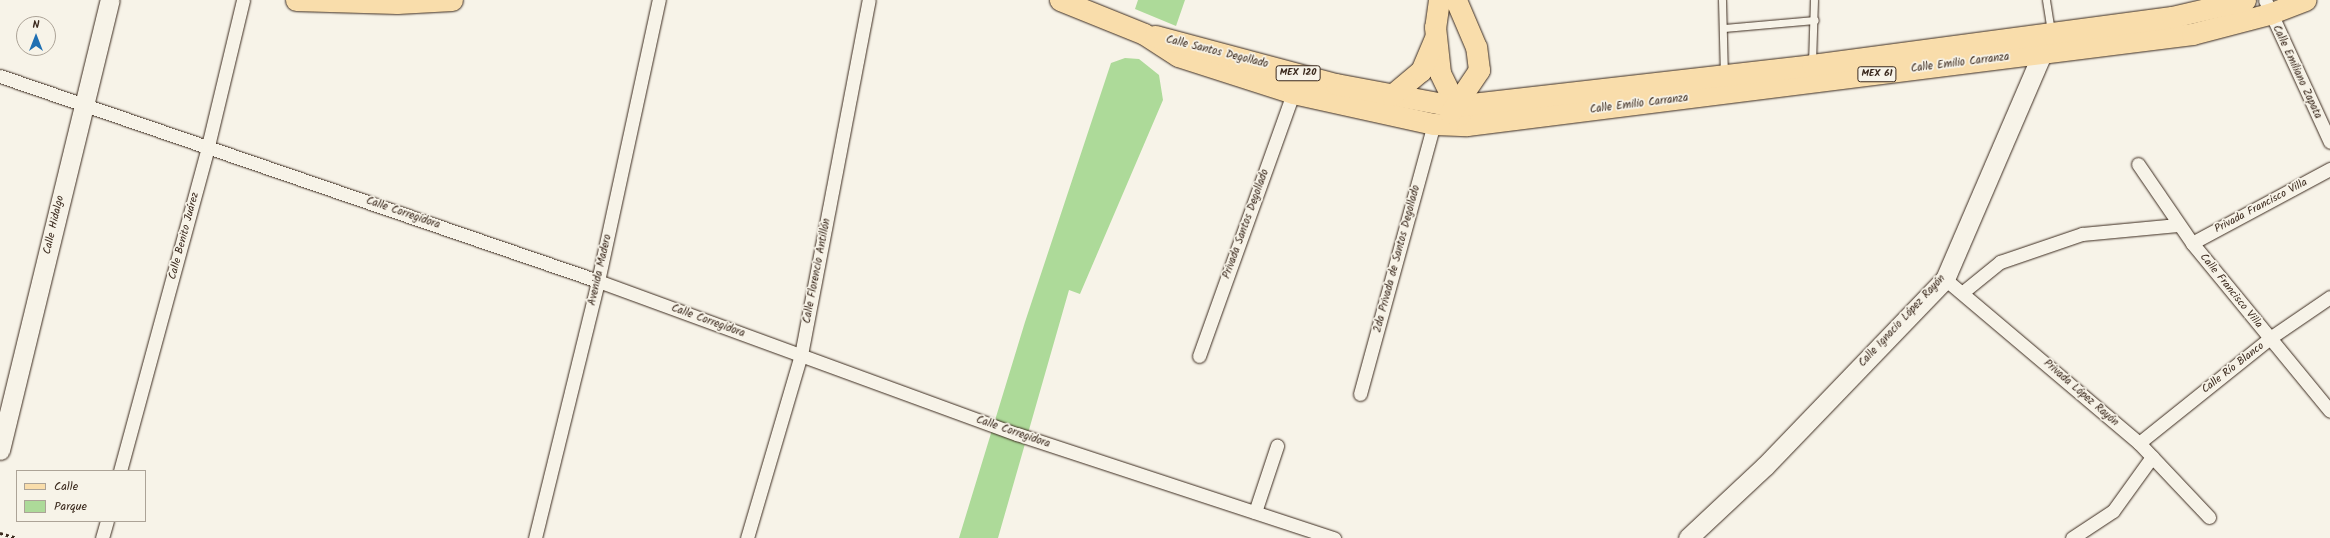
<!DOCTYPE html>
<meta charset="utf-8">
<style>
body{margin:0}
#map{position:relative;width:2330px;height:538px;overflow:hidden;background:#f7f3e8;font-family:Kalam,sans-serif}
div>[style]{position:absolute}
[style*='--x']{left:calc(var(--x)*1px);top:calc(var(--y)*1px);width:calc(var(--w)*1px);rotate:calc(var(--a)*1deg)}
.green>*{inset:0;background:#adda99}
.path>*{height:2.5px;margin-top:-1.25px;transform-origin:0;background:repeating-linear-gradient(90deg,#3b2a1e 0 3px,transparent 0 6px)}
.roads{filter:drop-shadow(0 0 1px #3b2a1e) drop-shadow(0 0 1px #3b2a1e)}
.lane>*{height:7px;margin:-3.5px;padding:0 3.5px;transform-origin:3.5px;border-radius:3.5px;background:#f7f3e8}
.street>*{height:13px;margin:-6.5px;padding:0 6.5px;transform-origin:6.5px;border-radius:6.5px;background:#f7f3e8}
.secondary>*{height:19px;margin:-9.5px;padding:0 9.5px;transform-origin:9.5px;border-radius:9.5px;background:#f7f3e8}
.primary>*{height:21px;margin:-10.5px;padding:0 10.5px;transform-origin:10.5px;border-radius:10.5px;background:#f9ddab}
span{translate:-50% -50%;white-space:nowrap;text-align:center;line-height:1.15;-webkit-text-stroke:3.5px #f7f3e8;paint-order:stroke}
.shield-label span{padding:1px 3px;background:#f7f3e8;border:1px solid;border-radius:3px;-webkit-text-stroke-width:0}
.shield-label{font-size:10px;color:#3b2a1e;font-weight:700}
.street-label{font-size:11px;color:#3b2a1e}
.legend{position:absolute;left:16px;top:470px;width:130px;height:52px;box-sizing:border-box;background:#f7f3e8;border:1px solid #aca397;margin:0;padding:5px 7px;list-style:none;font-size:12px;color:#3b2a1e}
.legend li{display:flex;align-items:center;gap:8px;height:20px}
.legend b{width:20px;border:1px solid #aca397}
.north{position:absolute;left:16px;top:16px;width:40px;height:40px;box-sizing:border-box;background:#f7f3e8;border:1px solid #aca397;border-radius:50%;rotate:0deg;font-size:11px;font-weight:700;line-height:16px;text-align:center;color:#3b2a1e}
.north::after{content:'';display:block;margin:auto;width:14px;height:18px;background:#1f6fb2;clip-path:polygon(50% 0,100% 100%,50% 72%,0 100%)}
</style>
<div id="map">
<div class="green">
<i style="clip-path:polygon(1138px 0,1185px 0,1176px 26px,1135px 9px)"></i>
<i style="clip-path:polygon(1125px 58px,1139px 59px,1159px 75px,1163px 100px,1080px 294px,1069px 290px,998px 538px,959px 538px,1025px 322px,1111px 63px)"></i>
</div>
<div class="path">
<i style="--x:0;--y:533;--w:18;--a:16"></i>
</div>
<div class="roads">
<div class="lane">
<i style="--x:1722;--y:0;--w:74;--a:88.5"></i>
<i style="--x:2046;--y:0;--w:31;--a:81"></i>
<i style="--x:1724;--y:28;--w:91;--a:-5"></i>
<i style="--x:1812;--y:63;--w:63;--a:-88.2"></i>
</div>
<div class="street">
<i style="--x:2265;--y:0;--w:156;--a:65.4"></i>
<i style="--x:0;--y:76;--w:632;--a:18.92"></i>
<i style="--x:598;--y:281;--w:446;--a:20.1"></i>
<i style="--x:1017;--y:434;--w:334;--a:18.2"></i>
<i style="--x:2138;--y:164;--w:96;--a:55.6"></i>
<i style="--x:2192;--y:243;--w:217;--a:50.6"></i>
<i style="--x:2192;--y:243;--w:157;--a:-28.2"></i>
<i style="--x:1945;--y:279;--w:254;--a:40.2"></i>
<i style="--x:2139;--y:443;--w:102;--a:46.6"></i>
<i style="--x:1963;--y:292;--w:48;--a:-39"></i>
<i style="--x:2000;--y:262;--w:87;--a:-18.9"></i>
<i style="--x:2082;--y:234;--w:96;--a:-5.4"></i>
<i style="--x:1199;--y:356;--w:279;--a:-70.3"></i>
<i style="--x:1360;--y:394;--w:280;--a:-74.7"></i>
<i style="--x:2139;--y:443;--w:168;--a:-38.7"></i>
<i style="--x:2270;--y:338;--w:73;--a:-34.3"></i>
<i style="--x:120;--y:471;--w:337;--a:-74.8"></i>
<i style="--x:208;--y:146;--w:150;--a:-76.5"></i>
<i style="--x:1255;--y:512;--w:70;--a:-71.6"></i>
<i style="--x:102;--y:538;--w:18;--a:-74"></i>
<i style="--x:535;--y:538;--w:265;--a:-76.2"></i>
<i style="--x:598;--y:281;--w:288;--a:-77.8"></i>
<i style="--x:747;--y:538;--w:191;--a:-73.6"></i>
<i style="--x:801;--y:355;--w:361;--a:-79.2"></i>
<i style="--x:2072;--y:538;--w:49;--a:-33.4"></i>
<i style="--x:2113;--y:511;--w:67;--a:-54.2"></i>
</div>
<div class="secondary">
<i style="--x:0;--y:450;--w:463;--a:-76.3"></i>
<i style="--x:1688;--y:538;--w:105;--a:-43.1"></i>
<i style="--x:1765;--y:466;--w:260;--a:-46.1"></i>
<i style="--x:1945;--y:279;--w:260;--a:-66.7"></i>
</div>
<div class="primary">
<i style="--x:296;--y:0;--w:101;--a:1.7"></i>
<i style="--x:397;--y:3;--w:55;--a:-3.1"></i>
<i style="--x:1060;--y:0;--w:91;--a:22"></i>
<i style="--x:1144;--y:34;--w:40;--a:32.9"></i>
<i style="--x:1178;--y:56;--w:121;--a:17.8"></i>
<i style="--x:1293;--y:93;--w:144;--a:12.4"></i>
<i style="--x:1434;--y:124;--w:33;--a:2"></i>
<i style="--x:1467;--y:125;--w:731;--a:-7.15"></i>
<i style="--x:2192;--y:34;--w:80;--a:-14.6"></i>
<i style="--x:2269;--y:14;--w:39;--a:-21"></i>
<i style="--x:1439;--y:0;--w:27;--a:98"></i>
<i style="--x:1435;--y:27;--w:46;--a:83.8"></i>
<i style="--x:1440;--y:73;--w:46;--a:64"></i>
<i style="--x:1155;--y:36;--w:187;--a:14.9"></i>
<i style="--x:1336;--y:84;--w:120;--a:10.6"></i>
<i style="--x:1454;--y:106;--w:360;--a:-6.5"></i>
<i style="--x:1812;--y:65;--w:363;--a:-7.6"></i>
<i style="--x:2172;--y:17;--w:75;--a:-13.1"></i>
<i style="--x:1392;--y:95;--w:38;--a:-40"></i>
<i style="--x:1421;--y:71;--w:36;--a:-67"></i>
<i style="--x:1450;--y:113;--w:52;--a:-56"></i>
<i style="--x:1479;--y:70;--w:23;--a:-97"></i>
<i style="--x:1476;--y:47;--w:51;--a:-113.1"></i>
</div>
</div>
<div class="shield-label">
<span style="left:1298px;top:73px">MEX 120</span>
<span style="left:1877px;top:74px">MEX 61</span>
</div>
<div class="street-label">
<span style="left:1217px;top:52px;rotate:14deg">Calle Santos Degollado</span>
<span style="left:1960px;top:63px;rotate:-7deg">Calle Emilio Carranza</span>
<span style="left:2297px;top:72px;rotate:65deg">Calle Emiliano Zapata</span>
<span style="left:1639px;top:104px;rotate:-7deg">Calle Emilio Carranza</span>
<span style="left:2261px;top:206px;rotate:-28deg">Privada Francisco Villa</span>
<span style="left:403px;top:213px;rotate:19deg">Calle Corregidora</span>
<span style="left:1246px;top:224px;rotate:-70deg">Privada Santos Degollado</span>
<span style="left:54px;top:225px;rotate:-77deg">Calle Hidalgo</span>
<span style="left:184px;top:236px;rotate:-75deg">Calle Benito Juárez</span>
<span style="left:1397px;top:259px;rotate:-75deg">2da Privada de Santos Degollado</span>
<span style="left:600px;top:270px;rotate:-77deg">Avenida Madero</span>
<span style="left:817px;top:271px;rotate:-79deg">Calle Florencio Antillón</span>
<span style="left:2231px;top:291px;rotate:51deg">Calle Francisco Villa</span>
<span style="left:708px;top:321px;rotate:20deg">Calle Corregidora</span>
<span style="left:1902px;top:321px;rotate:-47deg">Calle Ignacio López Rayón</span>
<span style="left:2233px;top:368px;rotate:-38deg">Calle Río Blanco</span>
<span style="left:2081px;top:393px;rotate:41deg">Privada López Rayón</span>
<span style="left:1013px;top:432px;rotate:19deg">Calle Corregidora</span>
</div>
<ul class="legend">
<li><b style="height:5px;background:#f9ddab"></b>Calle</li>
<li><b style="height:11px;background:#adda99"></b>Parque</li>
</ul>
<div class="north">N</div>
</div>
